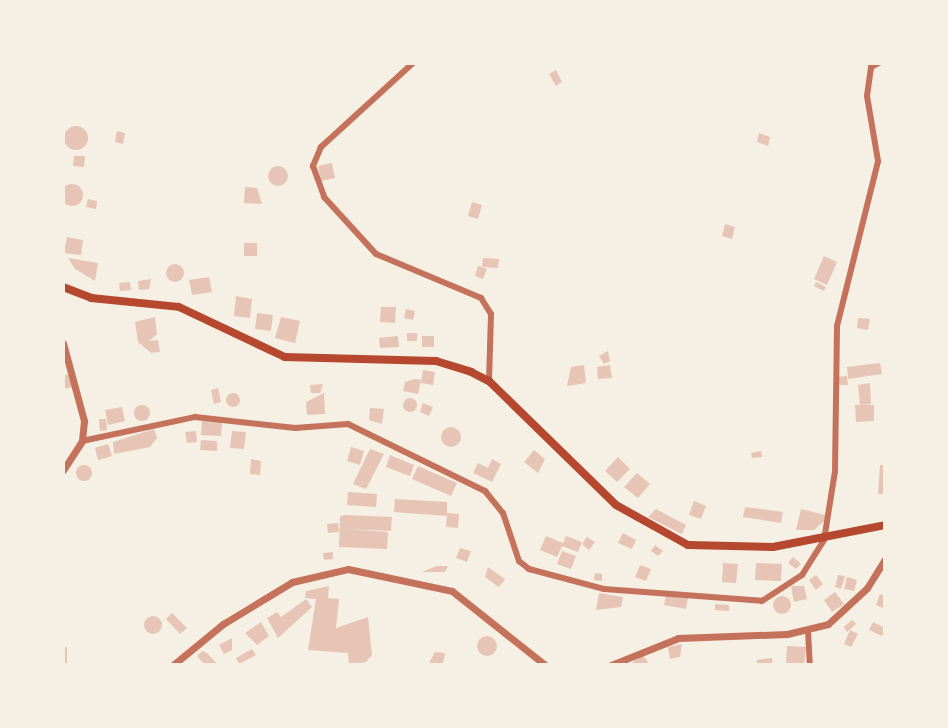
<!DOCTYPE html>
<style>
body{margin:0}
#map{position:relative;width:948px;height:728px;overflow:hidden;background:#f6efe4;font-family:Literata,serif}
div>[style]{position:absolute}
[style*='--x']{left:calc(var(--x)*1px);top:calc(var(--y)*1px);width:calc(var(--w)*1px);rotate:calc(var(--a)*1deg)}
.building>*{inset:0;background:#e6c5b7}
.round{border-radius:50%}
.minor>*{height:6px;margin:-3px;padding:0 3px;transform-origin:3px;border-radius:3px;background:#c5725c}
.tertiary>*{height:7px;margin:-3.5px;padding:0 3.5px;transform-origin:3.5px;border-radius:3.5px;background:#c5725c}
.secondary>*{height:8px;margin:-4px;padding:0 4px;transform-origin:4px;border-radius:4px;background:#b5482f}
span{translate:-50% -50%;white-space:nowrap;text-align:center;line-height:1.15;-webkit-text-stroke:5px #f6efe4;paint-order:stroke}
.frame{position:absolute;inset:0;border:65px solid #f6efe4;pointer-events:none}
</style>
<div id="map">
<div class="building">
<i style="clip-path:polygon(556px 70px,562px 82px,556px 86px,549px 74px)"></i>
<i class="round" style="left:64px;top:126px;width:24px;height:24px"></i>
<i style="clip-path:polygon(117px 131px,125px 133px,123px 144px,115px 142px)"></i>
<i style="clip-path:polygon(759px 133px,770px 137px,768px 146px,757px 142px)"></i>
<i style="clip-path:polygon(74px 156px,85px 156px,84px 167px,73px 166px)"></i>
<i style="clip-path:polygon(332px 163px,335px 178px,321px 181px,318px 166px)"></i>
<i class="round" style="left:268px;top:166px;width:20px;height:20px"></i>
<i class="round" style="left:61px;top:184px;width:22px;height:22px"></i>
<i style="clip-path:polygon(245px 187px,257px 188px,262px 204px,244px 203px)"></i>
<i style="clip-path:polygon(88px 199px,97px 201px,96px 209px,86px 207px)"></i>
<i style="clip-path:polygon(472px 202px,482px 205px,478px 219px,468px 216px)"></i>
<i style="clip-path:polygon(725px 224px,735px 227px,732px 239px,722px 236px)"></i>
<i style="clip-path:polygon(67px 237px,83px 240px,81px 255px,64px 253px)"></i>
<i style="clip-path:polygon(244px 243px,257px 243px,257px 256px,244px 256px)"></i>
<i style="clip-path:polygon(824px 256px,837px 262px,827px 285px,814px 279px)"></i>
<i style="clip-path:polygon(68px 258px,98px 263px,95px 281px,75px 269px)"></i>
<i style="clip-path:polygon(483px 258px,499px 259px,498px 268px,482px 267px)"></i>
<i class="round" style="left:166px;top:264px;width:18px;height:18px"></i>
<i style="clip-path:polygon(478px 266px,487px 269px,483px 279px,475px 276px)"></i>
<i style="clip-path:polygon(209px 277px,212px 292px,192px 295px,189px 280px)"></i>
<i style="clip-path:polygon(151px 279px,149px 289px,139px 290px,138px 281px)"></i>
<i style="clip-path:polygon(130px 282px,131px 290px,120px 291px,119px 283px)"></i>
<i style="clip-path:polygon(816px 282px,826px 287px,824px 291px,814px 286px)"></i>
<i style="clip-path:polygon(236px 296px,252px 299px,250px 318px,234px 316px)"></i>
<i style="clip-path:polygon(381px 307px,396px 307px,395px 323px,380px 322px)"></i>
<i style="clip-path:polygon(406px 309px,415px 311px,413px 320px,404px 318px)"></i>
<i style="clip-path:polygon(257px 313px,273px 315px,271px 331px,255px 329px)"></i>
<i style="clip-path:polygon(155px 317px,157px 334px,149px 341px,158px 340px,160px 352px,151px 353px,138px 342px,135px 322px)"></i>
<i style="clip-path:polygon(281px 317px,300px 321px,295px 343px,275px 338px)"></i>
<i style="clip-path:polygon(858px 318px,870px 319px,868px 330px,857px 328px)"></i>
<i style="clip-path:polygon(407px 333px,417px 333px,417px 341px,407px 341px)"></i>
<i style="clip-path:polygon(398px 336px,399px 347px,380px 348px,379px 338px)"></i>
<i style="clip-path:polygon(422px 336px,434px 336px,434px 347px,422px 347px)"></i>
<i style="clip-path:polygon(608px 351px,610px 361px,604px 364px,599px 356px)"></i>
<i style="clip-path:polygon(880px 363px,882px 374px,848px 379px,847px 367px)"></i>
<i style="clip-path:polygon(584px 365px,586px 383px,567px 386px,571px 367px)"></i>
<i style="clip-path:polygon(610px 365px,612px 378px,598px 379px,597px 367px)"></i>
<i style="clip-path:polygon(423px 370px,435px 372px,433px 385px,421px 383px)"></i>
<i style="clip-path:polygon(74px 374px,74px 387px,63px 389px,63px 375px)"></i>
<i style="clip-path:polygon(847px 376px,848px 385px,838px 385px,837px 377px)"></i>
<i style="clip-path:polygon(415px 379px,421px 380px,418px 394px,403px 391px,405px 382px)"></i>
<i style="clip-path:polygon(870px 383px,871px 404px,860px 405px,858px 385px)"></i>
<i style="clip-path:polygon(323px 384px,320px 393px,311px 393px,310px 385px)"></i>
<i style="clip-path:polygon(218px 388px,221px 402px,214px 404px,211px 390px)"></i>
<i style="clip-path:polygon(324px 393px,325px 414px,307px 415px,306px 402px)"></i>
<i class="round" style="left:226px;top:393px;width:14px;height:14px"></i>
<i class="round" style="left:403px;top:398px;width:14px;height:14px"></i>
<i style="clip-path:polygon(423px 403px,433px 407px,429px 416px,420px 412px)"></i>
<i class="round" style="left:134px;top:405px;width:16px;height:16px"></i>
<i style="clip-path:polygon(855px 405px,874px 405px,874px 421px,856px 422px)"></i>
<i style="clip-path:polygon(122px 407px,125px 421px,108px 425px,105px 410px)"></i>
<i style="clip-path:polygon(370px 408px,384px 409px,382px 424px,369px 420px)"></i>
<i style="clip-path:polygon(99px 419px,106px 419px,107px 430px,100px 431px)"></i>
<i style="clip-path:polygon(202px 421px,222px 422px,221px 436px,201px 435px)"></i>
<i class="round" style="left:441px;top:427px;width:20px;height:20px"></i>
<i style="clip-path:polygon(154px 429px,157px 438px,150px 447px,114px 454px,113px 442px)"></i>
<i style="clip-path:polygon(196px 431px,197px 442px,187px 443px,185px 432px)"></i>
<i style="clip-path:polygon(232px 431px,246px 432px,244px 449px,230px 448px)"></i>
<i style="clip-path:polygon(201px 440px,217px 441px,217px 451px,200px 450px)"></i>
<i style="clip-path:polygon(108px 444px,112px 456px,98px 460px,95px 448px)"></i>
<i style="clip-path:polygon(351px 447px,364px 451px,360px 465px,347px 461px)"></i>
<i style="clip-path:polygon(370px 449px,384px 454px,366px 489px,353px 484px)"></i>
<i style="clip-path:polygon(534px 450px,545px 459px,538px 473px,524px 462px)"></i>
<i style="clip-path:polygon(761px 451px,762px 457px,752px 458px,751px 453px)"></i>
<i style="clip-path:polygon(390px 455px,414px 465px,410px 476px,386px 467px)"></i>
<i style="clip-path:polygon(618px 457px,630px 469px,617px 482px,605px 471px)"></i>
<i style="clip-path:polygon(251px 459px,261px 461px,260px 475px,250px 474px)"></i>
<i style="clip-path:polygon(492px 459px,501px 464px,492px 482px,473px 473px,478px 463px,488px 468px)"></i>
<i style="clip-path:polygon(880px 465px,885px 465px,885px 494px,878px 494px)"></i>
<i class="round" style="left:76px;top:465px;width:16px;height:16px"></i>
<i style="clip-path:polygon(418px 466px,457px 483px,451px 496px,412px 479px)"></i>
<i style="clip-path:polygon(637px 473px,650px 484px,638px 498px,624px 487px)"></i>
<i style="clip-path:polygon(348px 492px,377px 494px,376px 507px,347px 505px)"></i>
<i style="clip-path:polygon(395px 499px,447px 502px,447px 513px,459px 514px,458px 528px,446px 527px,447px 516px,394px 512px)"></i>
<i style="clip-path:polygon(694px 501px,706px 506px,701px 519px,689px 515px)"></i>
<i style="clip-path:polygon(745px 507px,783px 512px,781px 523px,743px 517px)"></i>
<i style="clip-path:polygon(656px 509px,686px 525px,682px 534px,648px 517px)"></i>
<i style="clip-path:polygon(801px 509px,825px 515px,824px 521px,814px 530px,796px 530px)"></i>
<i style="clip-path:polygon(345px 515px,392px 517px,391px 531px,346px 529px,388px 532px,387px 549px,339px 547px,340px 516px)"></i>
<i style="clip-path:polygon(338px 523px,339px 532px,328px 533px,327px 524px)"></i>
<i style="clip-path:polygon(623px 533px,636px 540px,632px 549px,618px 543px)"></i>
<i style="clip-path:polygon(546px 536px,563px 543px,566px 536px,582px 542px,578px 552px,562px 546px,557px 557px,540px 550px)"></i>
<i style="clip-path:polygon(587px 537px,595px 542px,589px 550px,582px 544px)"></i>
<i style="clip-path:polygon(655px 545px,663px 551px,658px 556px,651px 551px)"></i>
<i style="clip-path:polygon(460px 548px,471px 551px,467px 562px,456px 558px)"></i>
<i style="clip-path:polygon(562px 551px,576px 556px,571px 569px,557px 564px)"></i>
<i style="clip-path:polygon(333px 552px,333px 559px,324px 560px,323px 553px)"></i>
<i style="clip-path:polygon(793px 557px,801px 564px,796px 569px,788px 563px)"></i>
<i style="clip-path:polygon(723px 563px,738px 564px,736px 583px,722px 582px)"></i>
<i style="clip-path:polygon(756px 563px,782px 564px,781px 581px,755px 580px)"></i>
<i style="clip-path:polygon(640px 565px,651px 569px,646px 581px,635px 577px)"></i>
<i style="clip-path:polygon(437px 566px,448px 566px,445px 572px,422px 572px)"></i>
<i style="clip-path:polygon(488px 567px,505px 579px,499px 587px,485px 577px)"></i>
<i style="clip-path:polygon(595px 573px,602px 574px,602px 581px,594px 580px)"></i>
<i style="clip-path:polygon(816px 575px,823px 584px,816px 590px,809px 580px)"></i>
<i style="clip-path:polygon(838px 575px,845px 576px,841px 589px,835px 587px)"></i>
<i style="clip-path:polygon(847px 577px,857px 580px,854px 591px,844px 589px)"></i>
<i style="clip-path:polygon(329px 586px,328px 598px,339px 599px,336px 628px,368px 617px,372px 655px,366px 662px,349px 665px,348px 653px,308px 650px,316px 599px,305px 598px,306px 591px)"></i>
<i style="clip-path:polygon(791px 586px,804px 586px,807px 599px,794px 602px)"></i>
<i style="clip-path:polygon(835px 592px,844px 604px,832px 612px,824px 600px)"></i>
<i style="clip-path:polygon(599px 593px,623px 597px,621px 607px,596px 610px)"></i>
<i style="clip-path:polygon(880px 594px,885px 596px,885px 609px,876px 605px)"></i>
<i style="clip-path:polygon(666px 595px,688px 598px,686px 609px,664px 605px)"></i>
<i class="round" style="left:773px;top:596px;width:18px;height:18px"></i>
<i style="clip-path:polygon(306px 599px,312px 607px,278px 638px,267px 618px,277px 612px,281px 617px)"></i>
<i style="clip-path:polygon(715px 604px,729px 605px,729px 611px,715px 610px)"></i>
<i style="clip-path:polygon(172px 613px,187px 628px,180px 634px,166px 619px)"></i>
<i class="round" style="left:144px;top:616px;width:18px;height:18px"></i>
<i style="clip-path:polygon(852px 620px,856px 624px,847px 632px,844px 627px)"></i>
<i style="clip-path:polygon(261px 622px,269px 636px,257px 645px,245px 633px)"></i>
<i style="clip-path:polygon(873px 622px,885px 628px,882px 636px,869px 630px)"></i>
<i style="clip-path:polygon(850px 630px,858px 634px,851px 647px,844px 644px)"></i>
<i class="round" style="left:477px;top:636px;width:20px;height:20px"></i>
<i style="clip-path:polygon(232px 638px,232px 650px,224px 654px,219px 645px)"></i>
<i style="clip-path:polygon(682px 644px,680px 657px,670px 659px,668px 647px)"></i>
<i style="clip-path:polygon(787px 646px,806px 647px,804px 665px,786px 665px)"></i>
<i style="clip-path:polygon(63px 647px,67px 647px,67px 664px,63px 664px)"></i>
<i style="clip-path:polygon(252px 649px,256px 655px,239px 664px,236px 658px)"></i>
<i style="clip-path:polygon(202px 651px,207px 653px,218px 665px,205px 665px,197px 656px)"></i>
<i style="clip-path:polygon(435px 652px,445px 653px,443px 665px,428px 665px)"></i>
<i style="clip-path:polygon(643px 655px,650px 665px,633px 665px,632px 663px)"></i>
<i style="clip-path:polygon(772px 658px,773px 665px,757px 665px,757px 660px)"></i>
</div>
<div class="minor">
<i style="--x:413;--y:63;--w:125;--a:137.6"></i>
<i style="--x:321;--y:147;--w:21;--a:113"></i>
<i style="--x:313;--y:166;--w:33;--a:70"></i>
<i style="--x:324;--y:197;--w:77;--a:47.6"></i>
<i style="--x:376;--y:254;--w:114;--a:22.7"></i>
<i style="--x:481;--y:298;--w:19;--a:58"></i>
<i style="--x:491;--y:314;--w:67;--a:91.7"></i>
<i style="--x:82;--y:441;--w:116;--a:-12"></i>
<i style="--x:195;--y:417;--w:101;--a:6.3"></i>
<i style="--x:295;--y:428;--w:53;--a:-4.3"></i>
<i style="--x:348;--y:424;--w:153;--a:26.1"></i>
<i style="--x:485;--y:491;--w:28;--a:51"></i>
<i style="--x:503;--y:513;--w:51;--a:71.6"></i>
<i style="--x:519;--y:561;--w:13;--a:39"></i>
<i style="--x:529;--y:569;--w:78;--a:14.9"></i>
<i style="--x:604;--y:589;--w:158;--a:4.3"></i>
<i style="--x:762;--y:601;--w:48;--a:-33"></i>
<i style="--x:802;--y:575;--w:41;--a:-57.8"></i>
<i style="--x:824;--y:540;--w:70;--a:-80.9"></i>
<i style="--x:835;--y:471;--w:145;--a:-89.2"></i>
<i style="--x:837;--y:326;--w:170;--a:-76"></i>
<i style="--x:878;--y:161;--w:66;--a:-99.6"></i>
<i style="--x:867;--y:96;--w:29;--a:-82"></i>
<i style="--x:871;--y:67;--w:9;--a:-27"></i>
<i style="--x:808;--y:630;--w:35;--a:87"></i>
</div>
<div class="tertiary">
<i style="--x:63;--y:343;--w:81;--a:74.9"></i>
<i style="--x:84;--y:421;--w:20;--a:96"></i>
<i style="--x:82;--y:441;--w:35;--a:123"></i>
<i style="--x:173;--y:665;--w:65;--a:-39.4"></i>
<i style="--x:223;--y:624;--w:81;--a:-31.3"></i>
<i style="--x:292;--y:582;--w:57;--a:-13.1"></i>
<i style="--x:348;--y:569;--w:106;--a:11.9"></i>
<i style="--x:452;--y:591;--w:119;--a:38.5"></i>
<i style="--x:611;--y:665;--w:72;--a:-21.9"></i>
<i style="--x:678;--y:638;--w:109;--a:-2.1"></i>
<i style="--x:787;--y:634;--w:42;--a:-13.7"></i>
<i style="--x:828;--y:624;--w:53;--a:-42.7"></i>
<i style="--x:867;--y:588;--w:34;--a:-58"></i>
</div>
<div class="secondary">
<i style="--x:63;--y:287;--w:30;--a:21"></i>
<i style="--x:91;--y:298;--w:88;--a:5.8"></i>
<i style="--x:179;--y:307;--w:117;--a:25.3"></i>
<i style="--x:285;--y:357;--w:151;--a:1.5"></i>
<i style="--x:436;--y:361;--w:37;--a:17"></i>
<i style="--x:471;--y:372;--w:20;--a:27"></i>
<i style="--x:489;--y:381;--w:177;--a:44.3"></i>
<i style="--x:616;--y:505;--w:82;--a:29.1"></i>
<i style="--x:688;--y:545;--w:85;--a:1.3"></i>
<i style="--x:773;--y:547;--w:114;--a:-11.1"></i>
</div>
<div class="frame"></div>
</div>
